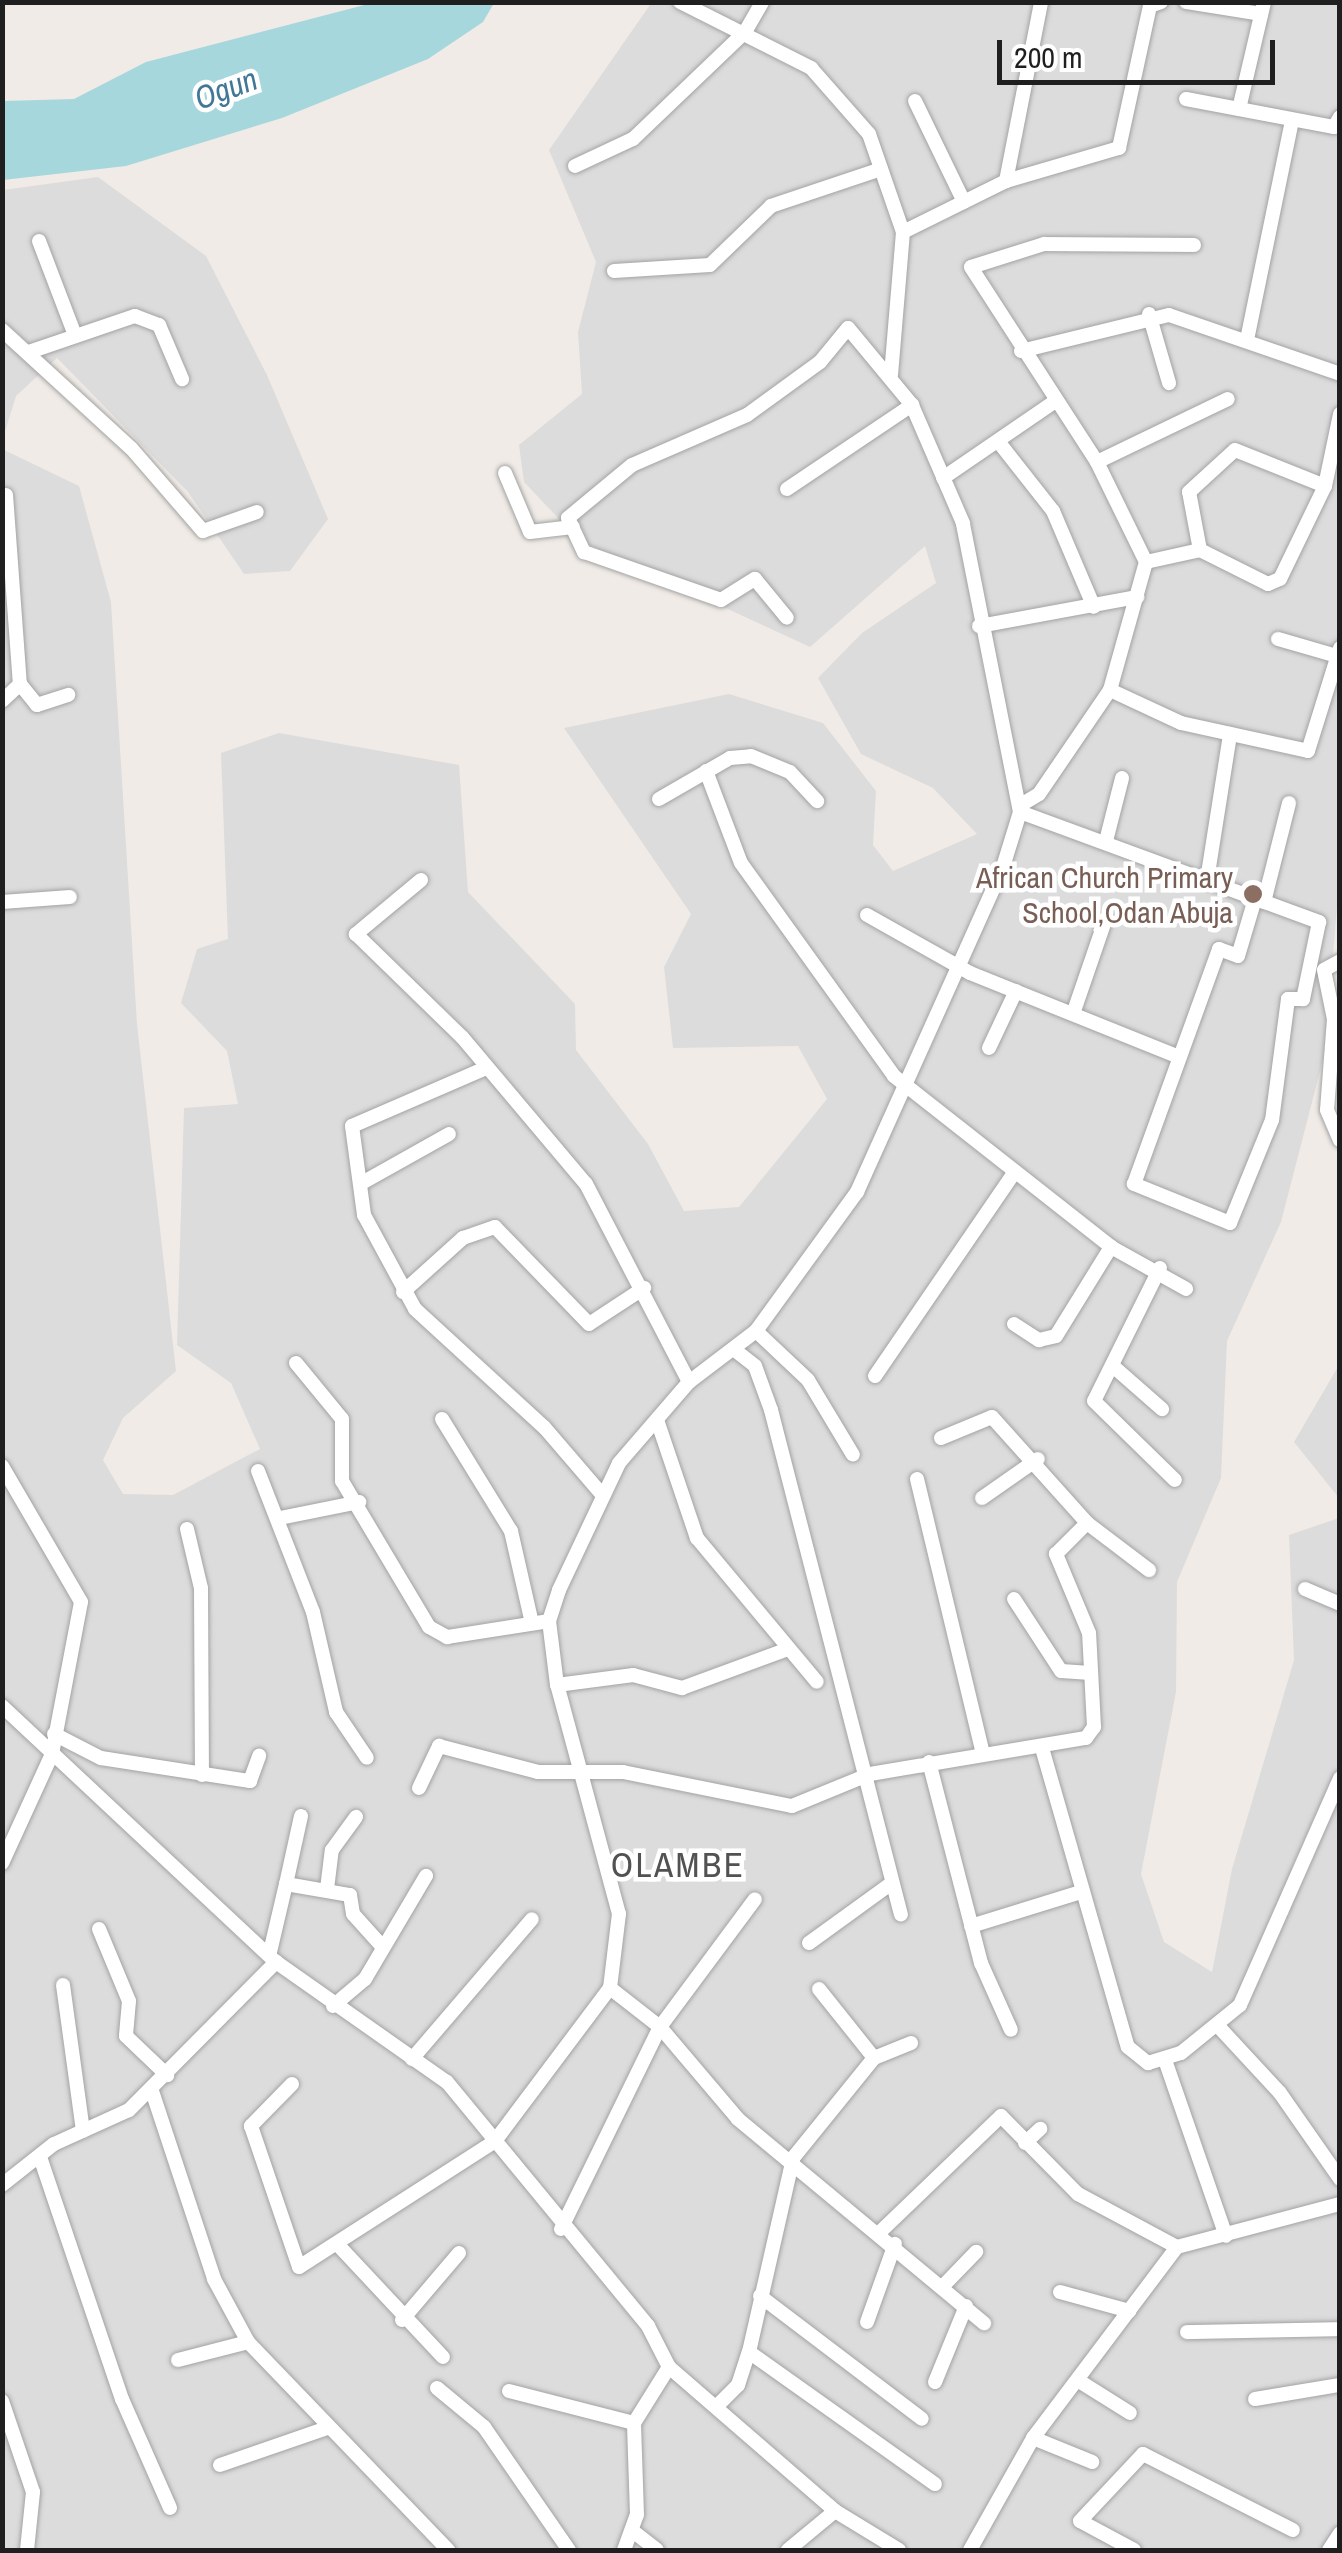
<!DOCTYPE html>
<style>
body{margin:0}
#map{position:relative;width:1342px;height:2553px;overflow:hidden;background:#f0ebe6;font-family:"Archivo Narrow",sans-serif}
div>[style]{position:absolute}
[style*='--x']{left:calc(var(--x)*1px);top:calc(var(--y)*1px);width:calc(var(--w)*1px);rotate:calc(var(--a)*1deg)}
.residential>*{inset:0;background:#dddcdc}
.water>*{inset:0;background:#a6d7dd}
.roads{filter:drop-shadow(0 0 2px #a3a3a3) drop-shadow(0 0 2px #a3a3a3)}
.minor>*{height:14px;margin:-7px;padding:0 7px;transform-origin:7px;border-radius:7px;background:#fff}
.dots>*{width:28px;height:28px;translate:-50% -50%;box-sizing:border-box;border:5px solid #fff;border-radius:50%}
span{translate:-50% -50%;white-space:nowrap;text-align:center;line-height:1.15;-webkit-text-stroke:9px #fff;paint-order:stroke}
.education-label{font-size:30px;color:#785e54}
.right{translate:-100% -50%;text-align:right}
.water-label{font-size:32px;color:#437797;font-style:italic}
.quarter-label{font-size:35px;color:#525252;letter-spacing:2.5px}
.frame{position:absolute;inset:0;border:5px solid #1f1f1f;pointer-events:none}
.scale{position:absolute;left:997px;top:40px;width:278px;height:45px;box-sizing:border-box;border:5px solid #1f1f1f;border-top:0;padding-left:12px;font-size:30px;line-height:35px;white-space:nowrap;color:#1f1f1f;-webkit-text-stroke:8px #fff;paint-order:stroke}
</style>
<div id="map">
<div class="residential">
<i style="clip-path:polygon(652px 2px,1339px 3px,1340px 871px,1325px 1052px,1281px 1222px,1227px 1341px,1221px 1478px,1177px 1582px,1176px 1692px,1141px 1874px,1164px 1942px,1212px 1972px,1232px 1869px,1294px 1660px,1289px 1535px,1339px 1518px,1339px 2550px,3px 2550px,2px 449px,79px 486px,111px 602px,137px 1024px,176px 1371px,123px 1418px,103px 1460px,123px 1494px,173px 1495px,260px 1449px,231px 1383px,177px 1345px,184px 1108px,238px 1104px,227px 1051px,181px 1003px,197px 949px,228px 939px,221px 753px,279px 733px,459px 765px,468px 892px,575px 1004px,576px 1050px,648px 1144px,684px 1211px,739px 1207px,827px 1099px,798px 1046px,673px 1048px,664px 967px,691px 914px,564px 728px,729px 694px,823px 723px,876px 791px,873px 845px,893px 871px,977px 834px,933px 788px,861px 754px,818px 678px,862px 633px,936px 583px,925px 546px,810px 647px,579px 540px,524px 482px,519px 445px,582px 394px,578px 332px,596px 262px,549px 150px)"></i>
<i style="clip-path:polygon(98px 177px,206px 256px,267px 375px,328px 519px,290px 571px,244px 574px,188px 492px,57px 358px,16px 396px,3px 438px,3px 190px)"></i>
<i style="clip-path:polygon(1339px 1365px,1339px 1498px,1294px 1442px)"></i>
</div>
<div class="water">
<i style="clip-path:polygon(372px 3px,494px 3px,483px 22px,428px 59px,282px 118px,126px 166px,3px 180px,3px 101px,74px 99px,146px 62px)"></i>
</div>
<div class="roads">
<div class="minor">
<i style="--x:680;--y:2;--w:147;--a:26.7"></i>
<i style="--x:811;--y:68;--w:88;--a:48.7"></i>
<i style="--x:869;--y:134;--w:104;--a:70.9"></i>
<i style="--x:903;--y:232;--w:143;--a:94.8"></i>
<i style="--x:1186;--y:2;--w:76;--a:9.1"></i>
<i style="--x:1186;--y:99;--w:151;--a:10.7"></i>
<i style="--x:1334;--y:127;--w:12;--a:-59"></i>
<i style="--x:915;--y:101;--w:112;--a:64.1"></i>
<i style="--x:1239;--y:109;--w:110;--a:-76.8"></i>
<i style="--x:575;--y:166;--w:64;--a:-25"></i>
<i style="--x:633;--y:139;--w:155;--a:-43.7"></i>
<i style="--x:745;--y:32;--w:34;--a:-60"></i>
<i style="--x:1006;--y:181;--w:182;--a:-78.9"></i>
<i style="--x:903;--y:232;--w:115;--a:-26.3"></i>
<i style="--x:1006;--y:181;--w:118;--a:-16.3"></i>
<i style="--x:1119;--y:148;--w:145;--a:-77.7"></i>
<i style="--x:1150;--y:6;--w:12;--a:-20"></i>
<i style="--x:39;--y:241;--w:95;--a:69.1"></i>
<i style="--x:614;--y:271;--w:96;--a:-3.6"></i>
<i style="--x:710;--y:265;--w:85;--a:-44"></i>
<i style="--x:771;--y:206;--w:116;--a:-18.6"></i>
<i style="--x:1149;--y:314;--w:72;--a:73.8"></i>
<i style="--x:2;--y:330;--w:175;--a:42.5"></i>
<i style="--x:131;--y:448;--w:110;--a:49.1"></i>
<i style="--x:203;--y:531;--w:57;--a:-19.4"></i>
<i style="--x:1248;--y:335;--w:218;--a:-78.4"></i>
<i style="--x:1021;--y:351;--w:152;--a:-13.7"></i>
<i style="--x:1169;--y:315;--w:181;--a:19"></i>
<i style="--x:29;--y:352;--w:112;--a:-18.8"></i>
<i style="--x:135;--y:316;--w:26;--a:21"></i>
<i style="--x:159;--y:325;--w:59;--a:66.9"></i>
<i style="--x:1001;--y:445;--w:84;--a:51.8"></i>
<i style="--x:1053;--y:511;--w:104;--a:66.9"></i>
<i style="--x:1097;--y:462;--w:145;--a:-25.7"></i>
<i style="--x:505;--y:473;--w:64;--a:67"></i>
<i style="--x:530;--y:532;--w:43;--a:-6.6"></i>
<i style="--x:943;--y:478;--w:135;--a:-34.4"></i>
<i style="--x:787;--y:489;--w:151;--a:-33.9"></i>
<i style="--x:6;--y:495;--w:190;--a:85.8"></i>
<i style="--x:20;--y:684;--w:27;--a:51"></i>
<i style="--x:37;--y:705;--w:33;--a:-18"></i>
<i style="--x:1200;--y:550;--w:59;--a:-100.7"></i>
<i style="--x:1189;--y:492;--w:62;--a:-42.4"></i>
<i style="--x:1235;--y:450;--w:97;--a:21.8"></i>
<i style="--x:1146;--y:562;--w:55;--a:-12.5"></i>
<i style="--x:1200;--y:550;--w:76;--a:26.6"></i>
<i style="--x:1268;--y:584;--w:13;--a:-23"></i>
<i style="--x:1280;--y:579;--w:103;--a:-64.2"></i>
<i style="--x:1325;--y:486;--w:74;--a:-78.2"></i>
<i style="--x:979;--y:626;--w:161;--a:-10.4"></i>
<i style="--x:1278;--y:639;--w:61;--a:16.1"></i>
<i style="--x:1110;--y:690;--w:78;--a:24.9"></i>
<i style="--x:1181;--y:723;--w:130;--a:12.4"></i>
<i style="--x:1308;--y:751;--w:108;--a:-72.7"></i>
<i style="--x:2;--y:701;--w:25;--a:-43"></i>
<i style="--x:706;--y:771;--w:98;--a:69.2"></i>
<i style="--x:741;--y:863;--w:262;--a:54.3"></i>
<i style="--x:894;--y:1076;--w:276;--a:38.2"></i>
<i style="--x:1111;--y:1247;--w:86;--a:29.2"></i>
<i style="--x:659;--y:799;--w:82;--a:-30"></i>
<i style="--x:730;--y:758;--w:21;--a:-5"></i>
<i style="--x:751;--y:756;--w:42;--a:22.3"></i>
<i style="--x:790;--y:772;--w:40;--a:47"></i>
<i style="--x:1019;--y:806;--w:23;--a:-31"></i>
<i style="--x:1039;--y:794;--w:126;--a:-55.7"></i>
<i style="--x:1110;--y:690;--w:133;--a:-74.3"></i>
<i style="--x:1146;--y:562;--w:111;--a:-116.1"></i>
<i style="--x:1097;--y:462;--w:232;--a:-122.9"></i>
<i style="--x:971;--y:267;--w:77;--a:-17.5"></i>
<i style="--x:1044;--y:244;--w:150;--a:0.4"></i>
<i style="--x:1020;--y:812;--w:319;--a:20.2"></i>
<i style="--x:1319;--y:922;--w:79;--a:101.7"></i>
<i style="--x:1303;--y:999;--w:15;--a:180"></i>
<i style="--x:1288;--y:999;--w:122;--a:97.5"></i>
<i style="--x:1272;--y:1120;--w:111;--a:112.2"></i>
<i style="--x:1230;--y:1223;--w:104;--a:-157.9"></i>
<i style="--x:1134;--y:1184;--w:250;--a:-70.1"></i>
<i style="--x:1219;--y:949;--w:20;--a:20"></i>
<i style="--x:1238;--y:956;--w:59;--a:-73.4"></i>
<i style="--x:1106;--y:841;--w:65;--a:-75.7"></i>
<i style="--x:421;--y:880;--w:85;--a:140.3"></i>
<i style="--x:356;--y:934;--w:148;--a:44.2"></i>
<i style="--x:462;--y:1037;--w:192;--a:49.9"></i>
<i style="--x:586;--y:1184;--w:223;--a:62.5"></i>
<i style="--x:1207;--y:880;--w:148;--a:-81"></i>
<i style="--x:2;--y:902;--w:68;--a:-4.2"></i>
<i style="--x:1264;--y:902;--w:102;--a:-75.8"></i>
<i style="--x:867;--y:915;--w:118;--a:29.4"></i>
<i style="--x:970;--y:973;--w:222;--a:21.9"></i>
<i style="--x:1340;--y:961;--w:18;--a:151"></i>
<i style="--x:1324;--y:970;--w:50;--a:78.5"></i>
<i style="--x:1334;--y:1019;--w:91;--a:94.4"></i>
<i style="--x:1327;--y:1110;--w:33;--a:67"></i>
<i style="--x:1074;--y:1011;--w:98;--a:-71"></i>
<i style="--x:989;--y:1048;--w:63;--a:-64.7"></i>
<i style="--x:486;--y:1068;--w:146;--a:156.6"></i>
<i style="--x:352;--y:1126;--w:90;--a:82.3"></i>
<i style="--x:364;--y:1215;--w:107;--a:61.5"></i>
<i style="--x:415;--y:1309;--w:175;--a:42.5"></i>
<i style="--x:544;--y:1427;--w:86;--a:49.3"></i>
<i style="--x:360;--y:1184;--w:102;--a:-29.3"></i>
<i style="--x:1160;--y:1268;--w:148;--a:116.4"></i>
<i style="--x:1094;--y:1401;--w:113;--a:44.3"></i>
<i style="--x:403;--y:1292;--w:81;--a:-42"></i>
<i style="--x:463;--y:1238;--w:34;--a:-19"></i>
<i style="--x:495;--y:1227;--w:135;--a:45.9"></i>
<i style="--x:589;--y:1324;--w:66;--a:-33.2"></i>
<i style="--x:1014;--y:1324;--w:30;--a:33"></i>
<i style="--x:1039;--y:1340;--w:17;--a:-13"></i>
<i style="--x:1056;--y:1336;--w:105;--a:-58.3"></i>
<i style="--x:756;--y:1331;--w:71;--a:43.3"></i>
<i style="--x:808;--y:1380;--w:87;--a:59"></i>
<i style="--x:736;--y:1351;--w:24;--a:38"></i>
<i style="--x:755;--y:1366;--w:47;--a:70"></i>
<i style="--x:771;--y:1410;--w:521;--a:75.56"></i>
<i style="--x:296;--y:1363;--w:72;--a:50.6"></i>
<i style="--x:342;--y:1419;--w:62;--a:90"></i>
<i style="--x:342;--y:1481;--w:170;--a:59.2"></i>
<i style="--x:429;--y:1627;--w:21;--a:29"></i>
<i style="--x:447;--y:1637;--w:103;--a:-8.9"></i>
<i style="--x:1114;--y:1367;--w:64;--a:41.2"></i>
<i style="--x:875;--y:1376;--w:246;--a:-55.6"></i>
<i style="--x:442;--y:1419;--w:132;--a:58.4"></i>
<i style="--x:511;--y:1531;--w:90;--a:77.2"></i>
<i style="--x:657;--y:1420;--w:125;--a:71.3"></i>
<i style="--x:697;--y:1538;--w:187;--a:50.2"></i>
<i style="--x:941;--y:1438;--w:55;--a:-22.4"></i>
<i style="--x:992;--y:1417;--w:142;--a:48.1"></i>
<i style="--x:1087;--y:1523;--w:78;--a:37.2"></i>
<i style="--x:2;--y:1466;--w:157;--a:59.8"></i>
<i style="--x:81;--y:1602;--w:155;--a:100.8"></i>
<i style="--x:52;--y:1754;--w:120;--a:114.6"></i>
<i style="--x:258;--y:1471;--w:151;--a:68.7"></i>
<i style="--x:313;--y:1612;--w:103;--a:77"></i>
<i style="--x:336;--y:1712;--w:55;--a:56"></i>
<i style="--x:917;--y:1479;--w:279;--a:76.5"></i>
<i style="--x:982;--y:1498;--w:68;--a:-34.9"></i>
<i style="--x:280;--y:1518;--w:81;--a:-11.4"></i>
<i style="--x:187;--y:1529;--w:61;--a:76.7"></i>
<i style="--x:201;--y:1588;--w:187;--a:89.7"></i>
<i style="--x:1305;--y:1589;--w:38;--a:23"></i>
<i style="--x:1014;--y:1599;--w:86;--a:56.9"></i>
<i style="--x:1061;--y:1671;--w:26;--a:4"></i>
<i style="--x:557;--y:1685;--w:77;--a:-7.5"></i>
<i style="--x:633;--y:1675;--w:51;--a:14.9"></i>
<i style="--x:682;--y:1688;--w:113;--a:-20.2"></i>
<i style="--x:2;--y:1706;--w:375;--a:43.1"></i>
<i style="--x:276;--y:1962;--w:209;--a:35.1"></i>
<i style="--x:447;--y:2082;--w:316;--a:50.5"></i>
<i style="--x:648;--y:2326;--w:46;--a:62.9"></i>
<i style="--x:669;--y:2367;--w:220;--a:40.9"></i>
<i style="--x:835;--y:2511;--w:75;--a:31.4"></i>
<i style="--x:54;--y:1734;--w:53;--a:27.1"></i>
<i style="--x:101;--y:1758;--w:151;--a:8.8"></i>
<i style="--x:250;--y:1781;--w:27;--a:-70"></i>
<i style="--x:1042;--y:1748;--w:311;--a:74"></i>
<i style="--x:1128;--y:2047;--w:26;--a:39"></i>
<i style="--x:1148;--y:2063;--w:34;--a:-17"></i>
<i style="--x:1181;--y:2053;--w:76;--a:-39.1"></i>
<i style="--x:1240;--y:2005;--w:248;--a:-66.2"></i>
<i style="--x:929;--y:1762;--w:208;--a:75.5"></i>
<i style="--x:981;--y:1963;--w:73;--a:65.9"></i>
<i style="--x:419;--y:1788;--w:47;--a:-64.5"></i>
<i style="--x:439;--y:1746;--w:102;--a:14.7"></i>
<i style="--x:538;--y:1772;--w:85;--a:0"></i>
<i style="--x:623;--y:1772;--w:172;--a:11.4"></i>
<i style="--x:792;--y:1806;--w:84;--a:-22.3"></i>
<i style="--x:870;--y:1774;--w:219;--a:-9.5"></i>
<i style="--x:1086;--y:1738;--w:14;--a:-54"></i>
<i style="--x:1094;--y:1727;--w:94;--a:-93"></i>
<i style="--x:1089;--y:1633;--w:86;--a:-112.7"></i>
<i style="--x:1056;--y:1554;--w:44;--a:-45"></i>
<i style="--x:301;--y:1816;--w:70;--a:102.4"></i>
<i style="--x:286;--y:1884;--w:65;--a:9.8"></i>
<i style="--x:350;--y:1895;--w:19;--a:81"></i>
<i style="--x:353;--y:1914;--w:40;--a:48"></i>
<i style="--x:327;--y:1889;--w:39;--a:-83"></i>
<i style="--x:332;--y:1850;--w:41;--a:-54"></i>
<i style="--x:971;--y:1926;--w:115;--a:-17.2"></i>
<i style="--x:99;--y:1929;--w:78;--a:67.4"></i>
<i style="--x:129;--y:2001;--w:35;--a:95"></i>
<i style="--x:126;--y:2036;--w:57;--a:43.6"></i>
<i style="--x:809;--y:1943;--w:102;--a:-35.9"></i>
<i style="--x:270;--y:1952;--w:70;--a:-76.8"></i>
<i style="--x:63;--y:1985;--w:147;--a:82.2"></i>
<i style="--x:610;--y:1988;--w:63;--a:38"></i>
<i style="--x:660;--y:2027;--w:121;--a:49.7"></i>
<i style="--x:738;--y:2119;--w:320;--a:39.7"></i>
<i style="--x:819;--y:1989;--w:88;--a:51.4"></i>
<i style="--x:333;--y:2006;--w:42;--a:-40.2"></i>
<i style="--x:365;--y:1979;--w:120;--a:-59.4"></i>
<i style="--x:1218;--y:2026;--w:91;--a:47.2"></i>
<i style="--x:1280;--y:2093;--w:105;--a:55.1"></i>
<i style="--x:412;--y:2059;--w:184;--a:-49.4"></i>
<i style="--x:1165;--y:2060;--w:186;--a:70.9"></i>
<i style="--x:292;--y:2084;--w:59;--a:134.3"></i>
<i style="--x:251;--y:2126;--w:149;--a:71.2"></i>
<i style="--x:299;--y:2267;--w:233;--a:-32.7"></i>
<i style="--x:495;--y:2141;--w:191;--a:-53.1"></i>
<i style="--x:610;--y:1988;--w:75;--a:-83.1"></i>
<i style="--x:619;--y:1914;--w:237;--a:-105.1"></i>
<i style="--x:557;--y:1685;--w:64;--a:-97.1"></i>
<i style="--x:549;--y:1621;--w:33;--a:-72"></i>
<i style="--x:559;--y:1590;--w:140;--a:-64.7"></i>
<i style="--x:619;--y:1463;--w:107;--a:-49.2"></i>
<i style="--x:689;--y:1382;--w:84;--a:-37.3"></i>
<i style="--x:756;--y:1331;--w:172;--a:-54"></i>
<i style="--x:857;--y:1192;--w:356;--a:-65.8"></i>
<i style="--x:1003;--y:867;--w:58;--a:-72.8"></i>
<i style="--x:1020;--y:812;--w:295;--a:-101.2"></i>
<i style="--x:963;--y:523;--w:129;--a:-113.4"></i>
<i style="--x:912;--y:405;--w:100;--a:-129.7"></i>
<i style="--x:848;--y:328;--w:44;--a:129.5"></i>
<i style="--x:820;--y:362;--w:90;--a:144"></i>
<i style="--x:747;--y:415;--w:125;--a:156.5"></i>
<i style="--x:632;--y:465;--w:83;--a:140.4"></i>
<i style="--x:568;--y:518;--w:38;--a:65"></i>
<i style="--x:584;--y:552;--w:145;--a:19.3"></i>
<i style="--x:721;--y:600;--w:40;--a:-32"></i>
<i style="--x:755;--y:579;--w:50;--a:50.6"></i>
<i style="--x:152;--y:2091;--w:198;--a:71.7"></i>
<i style="--x:214;--y:2279;--w:72;--a:61.6"></i>
<i style="--x:248;--y:2342;--w:289;--a:46.1"></i>
<i style="--x:1025;--y:2143;--w:21;--a:-43"></i>
<i style="--x:40;--y:2157;--w:256;--a:71.3"></i>
<i style="--x:122;--y:2399;--w:119;--a:66.2"></i>
<i style="--x:2;--y:2185;--w:66;--a:-38.3"></i>
<i style="--x:54;--y:2144;--w:82;--a:-24.4"></i>
<i style="--x:129;--y:2110;--w:209;--a:-45.2"></i>
<i style="--x:561;--y:2229;--w:225;--a:-63.9"></i>
<i style="--x:660;--y:2027;--w:159;--a:-53.4"></i>
<i style="--x:879;--y:2233;--w:169;--a:-43.8"></i>
<i style="--x:1001;--y:2116;--w:110;--a:45.4"></i>
<i style="--x:1078;--y:2194;--w:112;--a:28.2"></i>
<i style="--x:1177;--y:2247;--w:169;--a:-14.8"></i>
<i style="--x:339;--y:2246;--w:152;--a:46.9"></i>
<i style="--x:945;--y:2284;--w:45;--a:-45.9"></i>
<i style="--x:1060;--y:2292;--w:72;--a:15.4"></i>
<i style="--x:760;--y:2296;--w:203;--a:37.2"></i>
<i style="--x:402;--y:2320;--w:88;--a:-49.6"></i>
<i style="--x:867;--y:2322;--w:83;--a:-70.3"></i>
<i style="--x:1187;--y:2332;--w:153;--a:-1.1"></i>
<i style="--x:749;--y:2352;--w:228;--a:35.4"></i>
<i style="--x:178;--y:2360;--w:72;--a:-14.4"></i>
<i style="--x:1079;--y:2381;--w:60;--a:32.1"></i>
<i style="--x:935;--y:2382;--w:82;--a:-67.8"></i>
<i style="--x:437;--y:2388;--w:61;--a:39.7"></i>
<i style="--x:484;--y:2427;--w:150;--a:55.4"></i>
<i style="--x:509;--y:2391;--w:129;--a:14.4"></i>
<i style="--x:1255;--y:2399;--w:86;--a:-9.4"></i>
<i style="--x:2;--y:2401;--w:96;--a:71.2"></i>
<i style="--x:33;--y:2492;--w:58;--a:95.9"></i>
<i style="--x:717;--y:2406;--w:30;--a:-45"></i>
<i style="--x:738;--y:2385;--w:35;--a:-72"></i>
<i style="--x:749;--y:2352;--w:199;--a:-77.2"></i>
<i style="--x:793;--y:2158;--w:129;--a:-51"></i>
<i style="--x:874;--y:2058;--w:40;--a:-22"></i>
<i style="--x:1033;--y:2438;--w:64;--a:22.1"></i>
<i style="--x:220;--y:2465;--w:113;--a:-19.1"></i>
<i style="--x:634;--y:2532;--w:29;--a:38"></i>
<i style="--x:624;--y:2550;--w:37;--a:-70"></i>
<i style="--x:637;--y:2515;--w:92;--a:-91.9"></i>
<i style="--x:634;--y:2423;--w:66;--a:-58"></i>
<i style="--x:788;--y:2550;--w:61;--a:-39.7"></i>
<i style="--x:970;--y:2550;--w:129;--a:-60.6"></i>
<i style="--x:1033;--y:2438;--w:239;--a:-53"></i>
<i style="--x:1134;--y:2550;--w:61;--a:-151.8"></i>
<i style="--x:1080;--y:2521;--w:92;--a:-46.8"></i>
<i style="--x:1143;--y:2454;--w:168;--a:26.9"></i>
<i style="--x:1329;--y:2550;--w:20;--a:-57"></i>
</div>
</div>
<div class="dots">
<i style="left:1253px;top:894px;background:#8d6e63"></i>
</div>
<div class="education-label">
<span class="right" style="left:1233px;top:894px">African Church Primary<br>School,Odan Abuja</span>
</div>
<div class="water-label">
<span style="left:226px;top:89px;rotate:-20deg">Ogun</span>
</div>
<div class="quarter-label">
<span style="left:678px;top:1865px">OLAMBE</span>
</div>
<div class="frame"></div>
<div class="scale">200 m</div>
</div>
